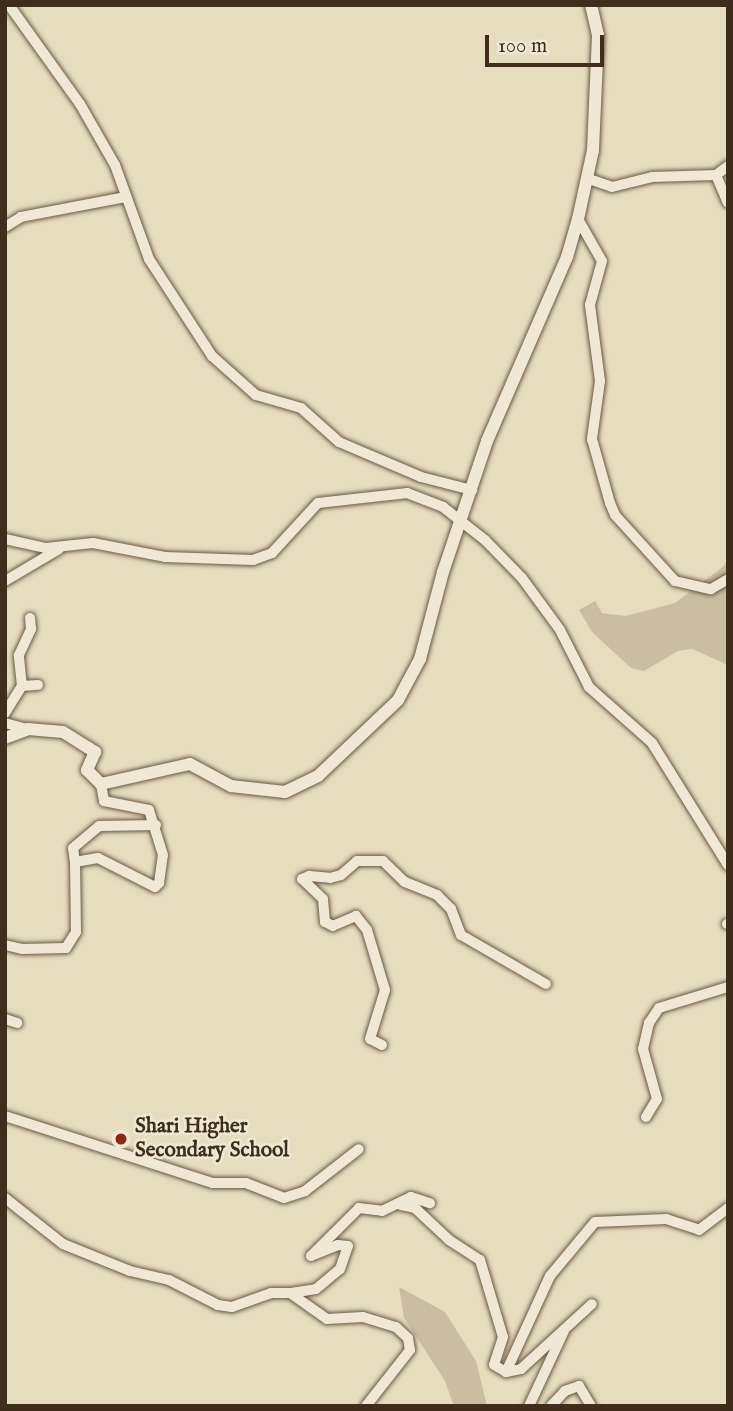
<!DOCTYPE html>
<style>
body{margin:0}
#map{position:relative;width:733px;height:1411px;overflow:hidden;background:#e6dcbe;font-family:"IM FELL English",serif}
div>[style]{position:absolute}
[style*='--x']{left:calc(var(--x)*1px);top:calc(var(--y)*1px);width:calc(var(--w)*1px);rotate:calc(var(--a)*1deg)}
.green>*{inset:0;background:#cabea2}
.roads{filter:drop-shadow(0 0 2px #6a5944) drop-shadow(0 0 2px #6a5944)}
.minor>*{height:10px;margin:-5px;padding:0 5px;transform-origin:5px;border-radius:5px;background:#efe8d5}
.tertiary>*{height:12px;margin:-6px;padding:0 6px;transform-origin:6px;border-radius:6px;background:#efe8d5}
.dots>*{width:19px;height:19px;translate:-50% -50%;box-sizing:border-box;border:4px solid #efe8d5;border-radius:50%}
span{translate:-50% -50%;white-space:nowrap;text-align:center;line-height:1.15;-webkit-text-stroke:5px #efe8d5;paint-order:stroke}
.poi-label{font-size:21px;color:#412d1c;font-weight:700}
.left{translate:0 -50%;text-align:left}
.frame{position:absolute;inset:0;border:7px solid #412d1c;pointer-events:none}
.scale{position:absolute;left:485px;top:35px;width:119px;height:32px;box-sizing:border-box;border:4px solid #412d1c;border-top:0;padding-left:9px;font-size:21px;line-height:24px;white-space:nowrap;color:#412d1c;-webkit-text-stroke:5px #efe8d5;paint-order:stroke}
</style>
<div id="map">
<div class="green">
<i style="clip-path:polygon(728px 558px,728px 665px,692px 649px,678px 651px,644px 671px,631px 668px,592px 632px,579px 610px,595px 601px,602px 613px,626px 616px,675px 603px,724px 566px)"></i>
<i style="clip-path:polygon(399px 1287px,445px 1312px,476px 1361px,487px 1406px,454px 1406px,445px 1381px,404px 1318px)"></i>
</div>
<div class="roads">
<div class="minor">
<i style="--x:9;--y:5;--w:122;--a:54.4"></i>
<i style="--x:80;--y:104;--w:70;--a:60.2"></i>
<i style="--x:115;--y:165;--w:100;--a:70.1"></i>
<i style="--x:149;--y:259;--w:116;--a:57"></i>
<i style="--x:212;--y:356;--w:59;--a:41.6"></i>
<i style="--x:256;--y:395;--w:47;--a:16.1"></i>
<i style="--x:301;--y:408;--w:51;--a:41.8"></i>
<i style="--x:339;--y:442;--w:89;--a:23.1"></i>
<i style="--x:421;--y:477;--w:53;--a:14.3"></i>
<i style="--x:716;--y:175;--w:30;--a:67"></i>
<i style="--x:589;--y:179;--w:24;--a:19"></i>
<i style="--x:612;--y:187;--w:41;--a:-14"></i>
<i style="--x:652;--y:177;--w:64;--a:-1.8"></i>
<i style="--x:716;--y:175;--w:15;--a:-37"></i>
<i style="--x:578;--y:219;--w:48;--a:60.3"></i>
<i style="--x:602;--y:261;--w:46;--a:105.3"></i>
<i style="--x:590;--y:305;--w:77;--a:82.5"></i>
<i style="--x:600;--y:381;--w:59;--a:97.9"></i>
<i style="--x:592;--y:439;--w:66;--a:74.3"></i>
<i style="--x:610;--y:503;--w:13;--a:67"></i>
<i style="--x:615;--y:515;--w:89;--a:47.7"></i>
<i style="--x:675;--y:581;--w:37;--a:13"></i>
<i style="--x:711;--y:589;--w:20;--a:-30"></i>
<i style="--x:5;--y:227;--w:19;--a:-32"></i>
<i style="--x:21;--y:217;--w:107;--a:-10.8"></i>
<i style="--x:5;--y:539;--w:42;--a:12.4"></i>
<i style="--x:46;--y:548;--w:47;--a:-6.1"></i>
<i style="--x:93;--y:543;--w:73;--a:11"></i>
<i style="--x:165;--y:557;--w:88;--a:2"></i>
<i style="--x:253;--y:560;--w:20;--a:-20"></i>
<i style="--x:272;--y:553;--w:68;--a:-47.4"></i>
<i style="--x:318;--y:503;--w:90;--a:-6.4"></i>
<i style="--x:407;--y:493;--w:39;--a:21"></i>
<i style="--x:443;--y:507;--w:53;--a:38.2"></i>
<i style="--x:485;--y:540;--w:53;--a:45.8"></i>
<i style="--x:522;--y:578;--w:64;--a:53.8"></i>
<i style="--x:560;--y:630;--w:64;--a:63"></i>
<i style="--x:589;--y:687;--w:84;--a:41.6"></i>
<i style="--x:652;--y:743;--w:144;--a:58.1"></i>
<i style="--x:5;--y:581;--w:63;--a:-30.7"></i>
<i style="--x:22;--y:686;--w:31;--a:-96"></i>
<i style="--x:19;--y:655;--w:29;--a:-65"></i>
<i style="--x:31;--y:629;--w:11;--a:-95"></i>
<i style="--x:5;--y:713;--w:32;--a:-58"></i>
<i style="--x:22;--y:686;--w:16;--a:-4"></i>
<i style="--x:5;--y:723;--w:24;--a:15"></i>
<i style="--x:75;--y:862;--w:14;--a:-98"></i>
<i style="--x:73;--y:848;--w:34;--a:-40"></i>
<i style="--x:99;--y:826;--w:57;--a:-1"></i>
<i style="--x:727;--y:924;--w:1;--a:0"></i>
<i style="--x:5;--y:945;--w:17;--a:13"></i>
<i style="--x:22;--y:949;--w:44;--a:-1.3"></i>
<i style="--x:66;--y:948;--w:19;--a:-58"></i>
<i style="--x:76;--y:932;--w:70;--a:-90.8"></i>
<i style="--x:75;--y:862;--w:23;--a:-10"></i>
<i style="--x:98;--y:858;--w:64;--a:27"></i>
<i style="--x:155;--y:887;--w:6;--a:-45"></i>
<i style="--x:159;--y:883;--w:28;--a:-82"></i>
<i style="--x:163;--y:855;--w:47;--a:-107.3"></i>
<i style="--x:149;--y:810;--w:46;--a:-168.7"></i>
<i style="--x:104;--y:801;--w:17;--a:-100"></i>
<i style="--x:5;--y:1019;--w:13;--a:18"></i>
<i style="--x:382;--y:1045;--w:13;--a:-153"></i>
<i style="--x:370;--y:1039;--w:51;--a:-73"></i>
<i style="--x:385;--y:990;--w:63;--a:-106.7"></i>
<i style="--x:367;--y:930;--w:18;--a:-128"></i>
<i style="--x:356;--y:916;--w:25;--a:157"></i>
<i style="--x:333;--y:926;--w:9;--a:-153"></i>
<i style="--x:325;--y:922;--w:23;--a:-95"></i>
<i style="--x:323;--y:899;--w:29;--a:-136"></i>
<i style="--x:302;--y:879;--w:8;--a:-23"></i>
<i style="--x:309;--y:876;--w:21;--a:5"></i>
<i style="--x:330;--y:878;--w:11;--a:-15"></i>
<i style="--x:341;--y:875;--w:21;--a:-41"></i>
<i style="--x:357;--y:861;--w:26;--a:0"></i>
<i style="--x:383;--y:861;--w:30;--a:44"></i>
<i style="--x:405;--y:882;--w:35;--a:22"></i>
<i style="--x:437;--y:895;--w:20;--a:45"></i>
<i style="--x:451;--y:909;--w:28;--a:69"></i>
<i style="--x:461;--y:935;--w:98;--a:30"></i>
<i style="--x:5;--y:1116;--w:218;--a:17.9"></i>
<i style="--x:212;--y:1183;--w:34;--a:0"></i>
<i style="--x:246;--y:1183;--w:41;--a:21.5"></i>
<i style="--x:284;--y:1198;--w:22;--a:-18"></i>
<i style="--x:305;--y:1191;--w:68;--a:-37.9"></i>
<i style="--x:646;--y:1117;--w:21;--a:-59"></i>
<i style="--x:657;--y:1099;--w:52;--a:-105.6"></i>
<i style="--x:643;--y:1049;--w:27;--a:-77"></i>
<i style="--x:649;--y:1023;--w:18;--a:-56"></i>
<i style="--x:659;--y:1008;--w:72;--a:-16.9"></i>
<i style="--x:5;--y:1198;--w:74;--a:38.4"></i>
<i style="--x:63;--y:1244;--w:72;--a:21.9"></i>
<i style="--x:130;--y:1271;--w:40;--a:13"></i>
<i style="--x:169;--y:1280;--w:55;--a:27"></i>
<i style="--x:218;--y:1305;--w:14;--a:8"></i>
<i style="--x:232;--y:1307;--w:41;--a:-19.7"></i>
<i style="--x:271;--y:1293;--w:19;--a:0"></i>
<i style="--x:290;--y:1293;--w:45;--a:35.1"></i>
<i style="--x:327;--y:1319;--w:36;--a:-3"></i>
<i style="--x:363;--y:1317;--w:34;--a:17"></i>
<i style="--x:396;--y:1327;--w:16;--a:43"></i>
<i style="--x:408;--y:1338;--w:12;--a:81"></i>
<i style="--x:410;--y:1350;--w:71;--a:128.2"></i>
<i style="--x:401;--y:1205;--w:14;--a:12"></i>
<i style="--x:415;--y:1208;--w:47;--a:43.3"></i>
<i style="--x:449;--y:1240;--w:37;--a:33"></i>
<i style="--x:480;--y:1260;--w:80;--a:73.4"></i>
<i style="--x:503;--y:1337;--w:29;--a:108"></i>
<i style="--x:494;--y:1365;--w:14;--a:30"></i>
<i style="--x:506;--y:1372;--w:15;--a:-11"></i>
<i style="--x:521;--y:1369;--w:96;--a:-42.5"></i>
<i style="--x:291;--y:1293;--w:25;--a:-9"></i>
<i style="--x:316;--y:1289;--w:31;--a:-40"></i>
<i style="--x:340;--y:1269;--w:24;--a:-71"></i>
<i style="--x:348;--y:1246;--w:10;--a:-174"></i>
<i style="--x:338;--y:1245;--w:29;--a:158"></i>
<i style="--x:311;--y:1256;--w:68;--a:-45"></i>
<i style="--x:359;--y:1208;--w:23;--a:7"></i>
<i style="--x:382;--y:1211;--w:32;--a:-26"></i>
<i style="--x:411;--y:1197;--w:20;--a:18"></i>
<i style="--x:506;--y:1372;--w:106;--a:-65.4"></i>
<i style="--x:550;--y:1276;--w:70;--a:-50.2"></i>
<i style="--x:595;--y:1222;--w:71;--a:-2.4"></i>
<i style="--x:666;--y:1219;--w:35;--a:18"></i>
<i style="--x:699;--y:1230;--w:36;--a:-37"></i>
<i style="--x:529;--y:1406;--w:83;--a:-65"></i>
<i style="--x:551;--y:1406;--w:21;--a:-47"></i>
<i style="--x:565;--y:1391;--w:15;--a:-20"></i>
<i style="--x:579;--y:1386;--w:23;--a:59"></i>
</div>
<div class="tertiary">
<i style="--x:5;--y:738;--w:25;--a:-21"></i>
<i style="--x:28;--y:729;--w:35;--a:5"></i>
<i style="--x:63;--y:732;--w:38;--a:32"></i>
<i style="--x:95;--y:752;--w:20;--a:114"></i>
<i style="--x:87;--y:770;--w:20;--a:45"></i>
<i style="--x:101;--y:784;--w:91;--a:-12.7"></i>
<i style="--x:190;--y:764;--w:47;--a:28.2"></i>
<i style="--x:231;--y:786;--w:54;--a:6.3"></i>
<i style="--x:285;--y:792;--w:37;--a:-26"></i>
<i style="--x:318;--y:776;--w:110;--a:-43.5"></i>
<i style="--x:398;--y:700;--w:47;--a:-61.8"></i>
<i style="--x:420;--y:659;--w:90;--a:-75.2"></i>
<i style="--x:443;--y:572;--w:138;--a:-71.4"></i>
<i style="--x:487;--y:441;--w:201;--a:-66.5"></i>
<i style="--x:567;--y:257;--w:40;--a:-74"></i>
<i style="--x:578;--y:219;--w:71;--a:-77.7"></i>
<i style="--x:593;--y:150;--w:115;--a:-87.5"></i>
<i style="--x:598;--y:35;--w:31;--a:-103"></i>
</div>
</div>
<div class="dots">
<i style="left:121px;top:1139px;background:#8f2418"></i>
</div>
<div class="poi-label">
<span class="left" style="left:135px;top:1139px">Shari Higher<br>Secondary School</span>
</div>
<div class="frame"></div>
<div class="scale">100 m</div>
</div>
